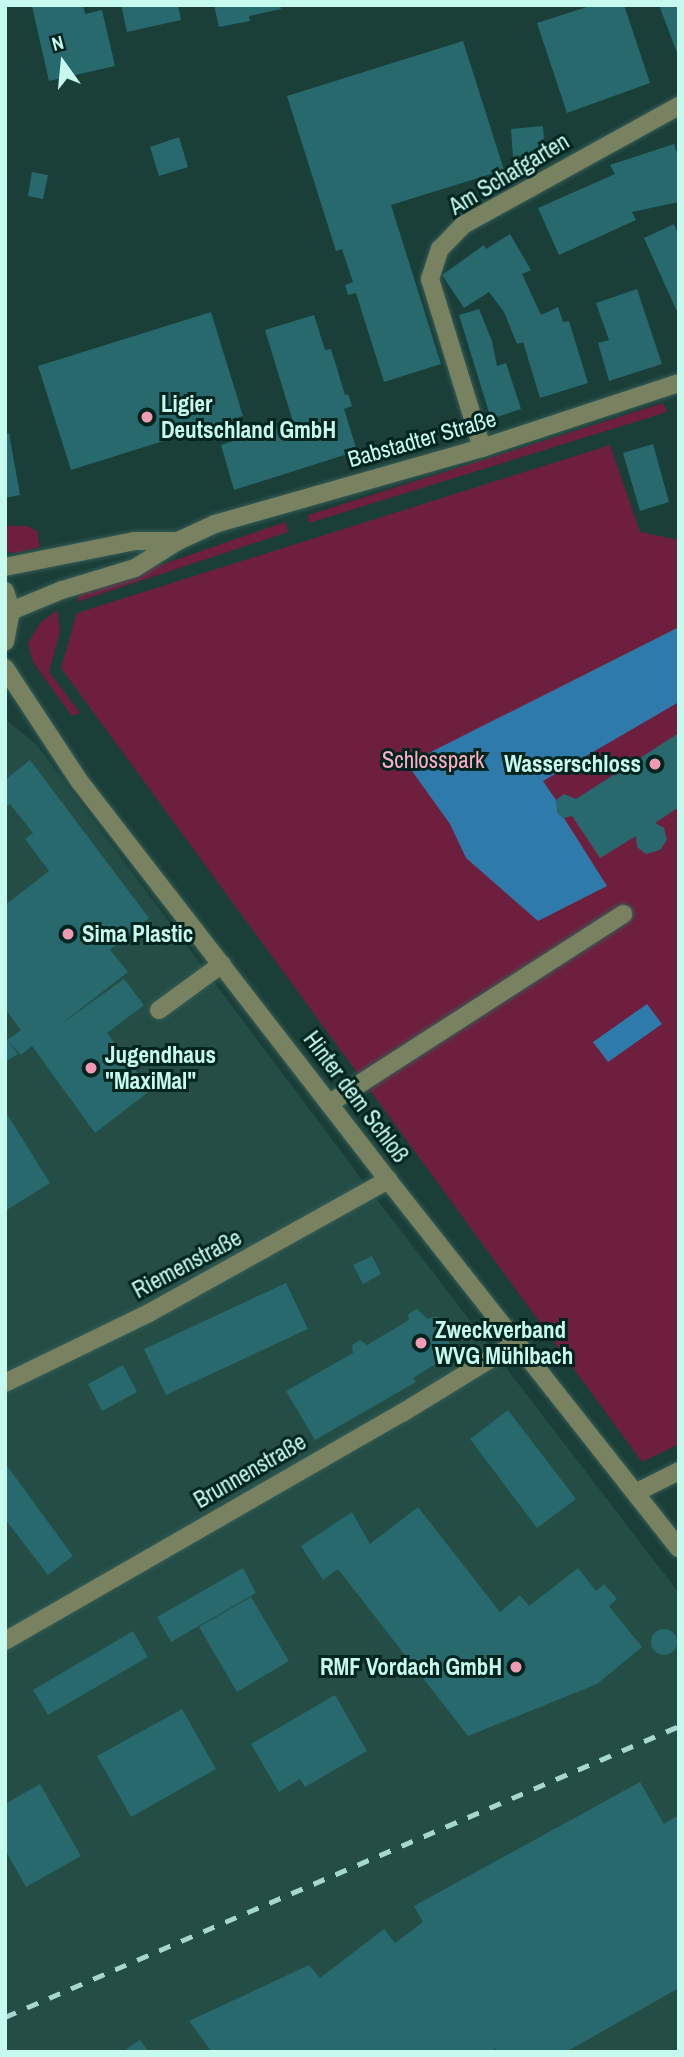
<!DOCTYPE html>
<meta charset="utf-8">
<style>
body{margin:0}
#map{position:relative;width:684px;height:2057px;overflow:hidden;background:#1a3e38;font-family:"Archivo Narrow",sans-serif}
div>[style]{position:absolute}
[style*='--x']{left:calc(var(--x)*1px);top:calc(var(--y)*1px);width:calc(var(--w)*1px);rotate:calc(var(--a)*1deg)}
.built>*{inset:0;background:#234d45}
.green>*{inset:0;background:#6f1f3e}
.water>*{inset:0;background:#2d7aab}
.building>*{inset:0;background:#27696d}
.round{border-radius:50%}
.roads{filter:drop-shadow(0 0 2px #365c55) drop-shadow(0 0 2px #365c55)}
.minor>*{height:18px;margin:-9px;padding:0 9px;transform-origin:9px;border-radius:9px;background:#788261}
.rail>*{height:5px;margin-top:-2.5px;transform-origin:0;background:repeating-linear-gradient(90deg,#a6d7cd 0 12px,transparent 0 24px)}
.dots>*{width:19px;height:19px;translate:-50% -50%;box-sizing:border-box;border:4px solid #00251f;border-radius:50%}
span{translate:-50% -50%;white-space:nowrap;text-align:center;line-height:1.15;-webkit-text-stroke:6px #00251f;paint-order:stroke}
.street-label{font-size:23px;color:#c6faef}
.poi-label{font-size:23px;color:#c6faef;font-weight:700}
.left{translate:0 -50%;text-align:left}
.right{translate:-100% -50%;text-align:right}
.park-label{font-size:23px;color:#feadc4}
.frame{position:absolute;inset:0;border:7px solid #c6faef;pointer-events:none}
.north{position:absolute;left:28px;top:28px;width:70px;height:70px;-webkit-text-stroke:5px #00251f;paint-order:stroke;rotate:345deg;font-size:19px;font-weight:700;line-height:28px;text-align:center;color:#c6faef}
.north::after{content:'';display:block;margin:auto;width:24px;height:32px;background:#c6faef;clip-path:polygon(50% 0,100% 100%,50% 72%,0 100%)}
</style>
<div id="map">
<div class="built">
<i style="clip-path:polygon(5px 719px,37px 745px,369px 1189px,679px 1593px,679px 2052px,5px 2052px)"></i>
</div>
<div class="green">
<i style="clip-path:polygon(663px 403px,667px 412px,309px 523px,308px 515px)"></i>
<i style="clip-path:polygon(610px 445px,640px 532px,679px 540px,679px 1444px,642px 1462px,61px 668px,77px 613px)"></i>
<i style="clip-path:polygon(285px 522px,288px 532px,77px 602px,80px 593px)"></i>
<i style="clip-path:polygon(5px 526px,27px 526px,37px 531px,40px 547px,16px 553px,5px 552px)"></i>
<i style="clip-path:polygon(57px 610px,60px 631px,49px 672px,80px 713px,72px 716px,33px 662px,28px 643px,40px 623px)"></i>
</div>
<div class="water">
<i style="clip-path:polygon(679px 627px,679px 702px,543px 781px,556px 800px,558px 814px,564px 818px,607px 886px,538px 921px,466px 858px,450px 824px,407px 764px)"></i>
<i style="clip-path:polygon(647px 1004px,662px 1024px,608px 1062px,593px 1042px)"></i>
</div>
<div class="building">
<i style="clip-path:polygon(83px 5px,85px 14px,102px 10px,115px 66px,49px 81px,32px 6px)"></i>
<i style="clip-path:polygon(121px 5px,178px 5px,181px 20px,127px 32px)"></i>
<i style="clip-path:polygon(214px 5px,280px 5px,281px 9px,249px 16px,250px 21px,219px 27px)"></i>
<i style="clip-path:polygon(593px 5px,624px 5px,650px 83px,567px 113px,537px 23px)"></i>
<i style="clip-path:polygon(659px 5px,679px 5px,679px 58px)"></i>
<i style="clip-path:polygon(463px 41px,504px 170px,391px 205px,441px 364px,384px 382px,356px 293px,348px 295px,345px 285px,353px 282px,342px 249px,336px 251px,287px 96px)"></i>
<i style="clip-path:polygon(543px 126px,545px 153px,513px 157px,511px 129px)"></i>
<i style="clip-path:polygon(179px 137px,188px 167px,159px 176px,150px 147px)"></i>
<i style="clip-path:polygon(674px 144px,679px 159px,679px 202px,632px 212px,636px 220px,559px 255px,538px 208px,615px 174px,610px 165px)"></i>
<i style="clip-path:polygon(32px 172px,48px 175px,43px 199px,28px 196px)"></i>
<i style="clip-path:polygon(674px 224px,679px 236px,679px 316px,644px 238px)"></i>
<i style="clip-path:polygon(510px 234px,531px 270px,522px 274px,541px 315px,558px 307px,563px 322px,569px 321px,588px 383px,540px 398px,523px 342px,517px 344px,504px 312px,489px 292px,464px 308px,442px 275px,484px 245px,486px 249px)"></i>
<i style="clip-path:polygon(637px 289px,662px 364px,609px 381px,598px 343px,609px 340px,596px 303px)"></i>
<i style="clip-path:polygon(479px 309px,492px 341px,497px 366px,506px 363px,521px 409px,491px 419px,459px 315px)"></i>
<i style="clip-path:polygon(211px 312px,243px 416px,71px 470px,38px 366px)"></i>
<i style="clip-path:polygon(314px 315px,325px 350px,331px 349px,345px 395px,348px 394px,352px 406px,344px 409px,357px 451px,234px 490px,221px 445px,293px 422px,265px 330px)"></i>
<i style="clip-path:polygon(9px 433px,20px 495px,5px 498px,5px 434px)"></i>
<i style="clip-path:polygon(653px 444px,669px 502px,640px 511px,623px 453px)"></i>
<i style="clip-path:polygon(679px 733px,679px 807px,655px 823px,664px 828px,667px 840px,660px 850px,646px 854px,637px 847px,636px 836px,600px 858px,572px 816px,564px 818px,558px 814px,556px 800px,564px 794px,576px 799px)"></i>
<i style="clip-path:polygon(30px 760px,149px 918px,110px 950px,128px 972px,57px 1027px,124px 979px,144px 1005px,107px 1033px,151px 1090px,95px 1133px,32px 1046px,21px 1055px,7px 1040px,21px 1030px,5px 1009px,5px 905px,49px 871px,25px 839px,33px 833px,10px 804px,5px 808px,5px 780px)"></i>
<i style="clip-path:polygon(5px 1037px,18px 1054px,5px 1062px)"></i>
<i style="clip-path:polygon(5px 1111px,50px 1183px,5px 1211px)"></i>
<i style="clip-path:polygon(372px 1256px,381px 1274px,363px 1284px,353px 1265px)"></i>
<i style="clip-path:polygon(286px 1283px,308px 1329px,166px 1395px,144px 1349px)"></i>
<i style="clip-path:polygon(417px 1309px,427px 1319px,437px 1316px,442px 1324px,439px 1326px,455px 1352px,413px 1378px,416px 1382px,315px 1440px,286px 1391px,353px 1353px,352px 1345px,360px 1340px,367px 1345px,409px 1320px,408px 1314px)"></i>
<i style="clip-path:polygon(123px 1365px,137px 1392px,102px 1411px,88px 1384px)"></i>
<i style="clip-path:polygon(508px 1410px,576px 1499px,537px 1528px,470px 1439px)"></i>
<i style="clip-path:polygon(5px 1463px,73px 1556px,48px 1575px,5px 1519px)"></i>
<i style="clip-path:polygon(418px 1507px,500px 1612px,520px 1595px,529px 1606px,578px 1568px,596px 1591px,604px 1584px,617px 1599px,609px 1606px,642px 1647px,597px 1684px,468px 1736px,338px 1569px,323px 1580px,301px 1546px,352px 1512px,370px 1544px)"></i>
<i style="clip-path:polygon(243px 1568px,256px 1593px,171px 1642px,157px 1617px)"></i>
<i style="clip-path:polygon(251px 1597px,289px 1661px,237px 1692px,199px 1627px)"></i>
<i class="round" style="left:651px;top:1629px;width:26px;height:26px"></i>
<i style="clip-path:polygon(133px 1631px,148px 1657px,48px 1715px,33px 1690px)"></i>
<i style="clip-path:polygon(335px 1695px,367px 1751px,305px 1787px,300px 1779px,279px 1792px,251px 1744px)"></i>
<i style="clip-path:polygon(182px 1709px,216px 1769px,131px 1817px,97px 1756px)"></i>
<i style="clip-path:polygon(640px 1782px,664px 1824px,679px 1815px,679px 1988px,566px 2052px,497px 2052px,495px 2048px,491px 2052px,212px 2052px,189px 2021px,309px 1965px,320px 1978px,384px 1929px,395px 1943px,423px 1922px,414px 1906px)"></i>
<i style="clip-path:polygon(40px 1784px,81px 1856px,26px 1887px,5px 1850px,5px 1804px)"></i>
<i style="clip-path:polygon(140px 2040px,149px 2052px,122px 2052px)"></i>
</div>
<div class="roads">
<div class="minor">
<i style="--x:482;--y:448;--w:177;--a:-107.1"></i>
<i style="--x:430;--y:279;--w:32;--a:-72"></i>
<i style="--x:440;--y:249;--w:33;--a:-46"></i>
<i style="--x:463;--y:225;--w:247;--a:-28.9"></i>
<i style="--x:5;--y:567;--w:133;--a:-11.3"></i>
<i style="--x:135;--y:541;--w:43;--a:0"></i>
<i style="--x:5;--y:591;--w:21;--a:73"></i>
<i style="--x:11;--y:611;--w:31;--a:101"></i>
<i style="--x:11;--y:611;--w:55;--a:-22.4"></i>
<i style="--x:62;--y:590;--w:76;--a:-16.8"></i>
<i style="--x:135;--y:568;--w:51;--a:-32.1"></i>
<i style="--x:178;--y:541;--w:41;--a:-24.7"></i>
<i style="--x:215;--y:524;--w:278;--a:-15.9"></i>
<i style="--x:482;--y:448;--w:207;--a:-18.3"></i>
<i style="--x:5;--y:668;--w:136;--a:56.7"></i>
<i style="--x:80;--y:782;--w:503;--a:52.26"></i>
<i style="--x:388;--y:1180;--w:469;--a:51.7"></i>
<i style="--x:159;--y:1010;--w:78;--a:-36.1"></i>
<i style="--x:330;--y:1103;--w:349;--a:-32.8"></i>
<i style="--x:5;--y:1383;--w:160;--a:-25.9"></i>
<i style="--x:149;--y:1313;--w:274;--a:-29.1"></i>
<i style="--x:637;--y:1492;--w:47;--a:-26.6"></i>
<i style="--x:5;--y:1641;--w:458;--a:-29.9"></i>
<i style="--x:402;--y:1413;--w:136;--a:-31.5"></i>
</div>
</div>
<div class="rail">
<i style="--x:5;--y:2017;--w:734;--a:-23.35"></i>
</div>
<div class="dots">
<i style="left:147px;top:417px;background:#f19ab3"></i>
<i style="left:655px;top:764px;background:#f19ab3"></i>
<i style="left:68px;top:934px;background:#f19ab3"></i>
<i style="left:91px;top:1068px;background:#f19ab3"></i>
<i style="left:421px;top:1343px;background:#f19ab3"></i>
<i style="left:516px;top:1667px;background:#f19ab3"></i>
</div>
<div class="street-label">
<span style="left:509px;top:174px;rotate:-31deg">Am Schafgarten</span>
<span style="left:422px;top:439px;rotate:-16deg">Babstadter Straße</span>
<span style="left:356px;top:1097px;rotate:53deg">Hinter dem Schloß</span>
<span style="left:187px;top:1264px;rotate:-28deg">Riemenstraße</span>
<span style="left:250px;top:1471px;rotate:-30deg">Brunnenstraße</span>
</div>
<div class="poi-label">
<span class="left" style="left:161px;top:417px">Ligier<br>Deutschland GmbH</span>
<span class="right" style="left:641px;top:764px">Wasserschloss</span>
<span class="left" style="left:82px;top:934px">Sima Plastic</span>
<span class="left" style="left:105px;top:1068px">Jugendhaus<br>"MaxiMal"</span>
<span class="left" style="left:435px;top:1343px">Zweckverband<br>WVG Mühlbach</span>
<span class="right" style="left:502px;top:1667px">RMF Vordach GmbH</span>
</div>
<div class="park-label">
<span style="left:433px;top:760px">Schlosspark</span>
</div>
<div class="frame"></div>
<div class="north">N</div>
</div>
